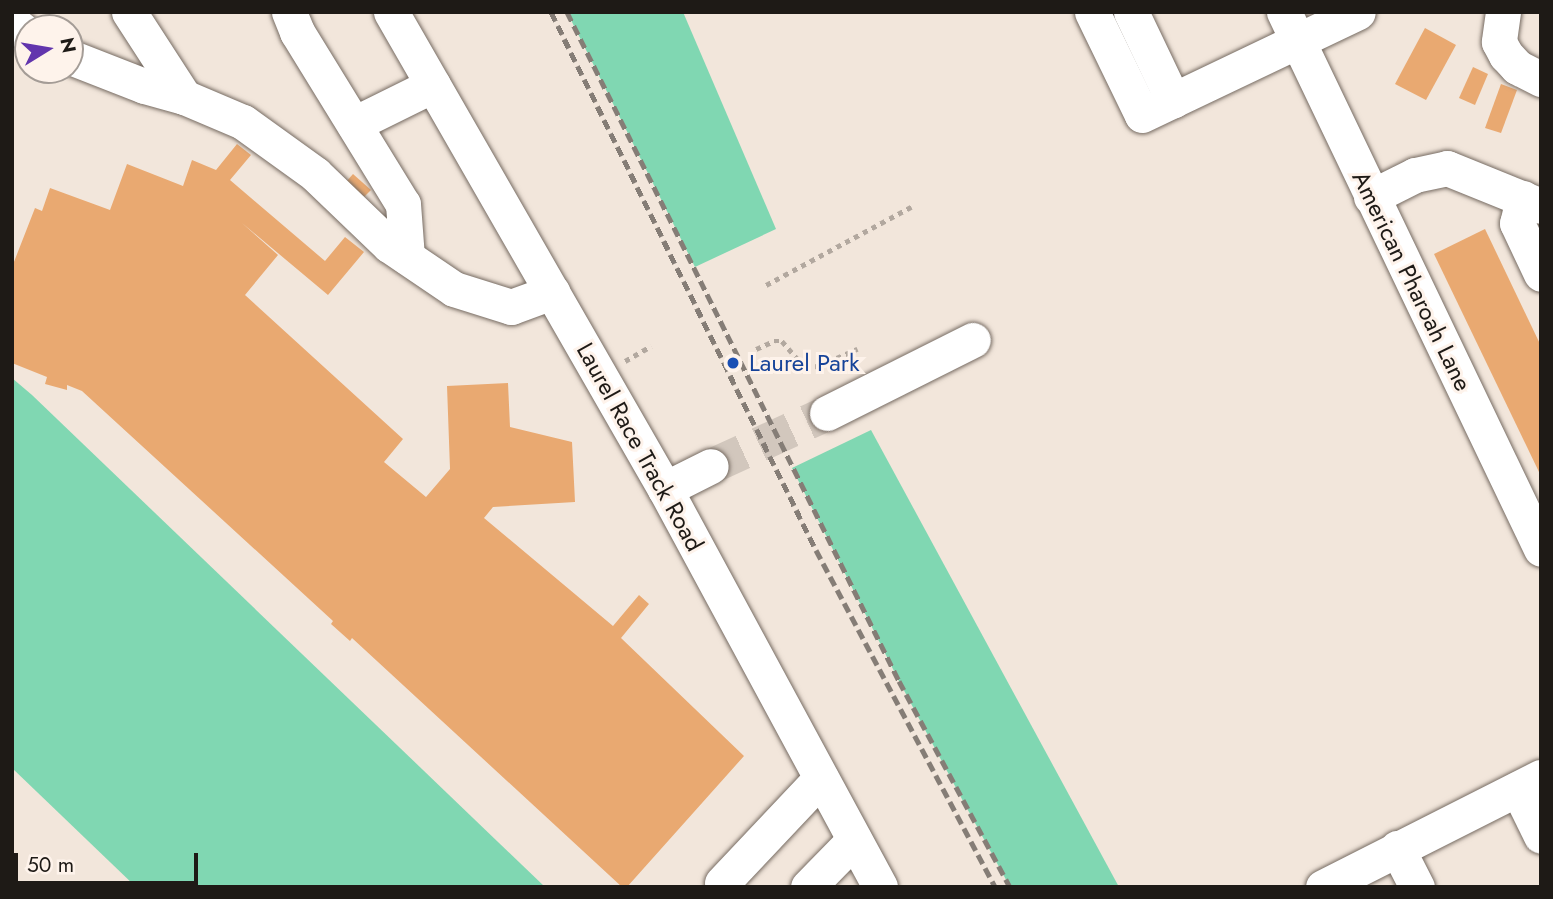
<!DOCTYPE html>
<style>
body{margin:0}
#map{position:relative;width:1553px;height:899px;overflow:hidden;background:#f2e6db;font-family:Jost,sans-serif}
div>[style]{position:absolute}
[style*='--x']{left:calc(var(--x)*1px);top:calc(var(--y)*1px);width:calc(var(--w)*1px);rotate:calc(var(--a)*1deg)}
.green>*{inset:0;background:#80d7b2}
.building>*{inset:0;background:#e9a971}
.minor-tunnel>*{height:35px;margin-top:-17.5px;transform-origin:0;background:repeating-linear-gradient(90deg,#d2c7bd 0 35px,transparent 0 53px)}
.path>*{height:4.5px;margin-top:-2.25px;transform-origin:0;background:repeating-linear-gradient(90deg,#b2a89f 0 5px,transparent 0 10px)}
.roads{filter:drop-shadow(0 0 2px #766b62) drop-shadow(0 0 2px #766b62)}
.minor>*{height:35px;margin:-17.5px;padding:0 17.5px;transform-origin:17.5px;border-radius:17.5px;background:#fff}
.rail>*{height:5px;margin-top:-2.5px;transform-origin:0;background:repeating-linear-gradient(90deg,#857d76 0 10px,transparent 0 15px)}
.dots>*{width:19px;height:19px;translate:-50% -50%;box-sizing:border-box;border:4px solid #fef3eb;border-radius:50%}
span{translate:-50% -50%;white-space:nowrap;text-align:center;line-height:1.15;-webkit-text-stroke:6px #fef3eb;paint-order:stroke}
.street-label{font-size:24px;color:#1e1a16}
.transit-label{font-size:24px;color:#164399}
.left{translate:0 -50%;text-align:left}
.frame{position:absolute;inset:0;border:14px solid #1e1a16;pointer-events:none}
.north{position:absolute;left:14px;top:14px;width:70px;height:70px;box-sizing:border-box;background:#fef3eb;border:2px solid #a49c96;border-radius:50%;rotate:79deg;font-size:19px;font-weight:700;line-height:28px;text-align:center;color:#1e1a16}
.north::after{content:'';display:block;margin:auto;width:24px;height:32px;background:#6235ad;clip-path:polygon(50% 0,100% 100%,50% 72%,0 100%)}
.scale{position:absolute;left:14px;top:853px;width:184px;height:32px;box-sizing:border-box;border:4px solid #1e1a16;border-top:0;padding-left:9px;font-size:21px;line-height:24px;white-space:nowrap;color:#1e1a16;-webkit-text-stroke:5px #fef3eb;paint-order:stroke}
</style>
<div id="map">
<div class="green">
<i style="clip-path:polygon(567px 12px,683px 12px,776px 229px,695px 267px)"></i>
<i style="clip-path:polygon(12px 378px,32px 395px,545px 887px,136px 887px,12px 768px)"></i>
<i style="clip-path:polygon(871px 430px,1119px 887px,1010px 887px,963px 801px,899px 681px,792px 468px)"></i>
</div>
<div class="building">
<i style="clip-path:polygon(1425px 28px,1456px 45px,1426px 100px,1395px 84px)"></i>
<i style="clip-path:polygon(1473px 67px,1488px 74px,1475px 105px,1459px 98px)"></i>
<i style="clip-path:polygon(1501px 84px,1517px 90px,1501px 133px,1485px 128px)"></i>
<i style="clip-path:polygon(237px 144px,251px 155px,230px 180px,325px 261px,345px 237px,364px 252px,328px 295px,242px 223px,278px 255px,245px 295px,403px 439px,384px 462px,426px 497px,450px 469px,447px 386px,508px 383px,510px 427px,572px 442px,575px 502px,493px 507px,484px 518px,613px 626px,639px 595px,649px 604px,621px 638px,744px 756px,627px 887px,622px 887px,352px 638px,350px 641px,331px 624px,333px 621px,82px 391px,67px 385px,67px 390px,45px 384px,47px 377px,12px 363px,12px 267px,35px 208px,42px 211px,50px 188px,110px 210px,127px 164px,183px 186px,192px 160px,216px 170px)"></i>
<i style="clip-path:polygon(353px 174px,371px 190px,364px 197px,346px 182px)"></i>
<i style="clip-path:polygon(1485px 229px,1541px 346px,1539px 472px,1434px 254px)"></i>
</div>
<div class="minor-tunnel">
<i style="--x:711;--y:466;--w:128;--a:-24.6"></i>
</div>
<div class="path">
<i style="--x:766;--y:285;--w:165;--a:-28.3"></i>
<i style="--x:756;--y:349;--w:20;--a:-24"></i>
<i style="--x:774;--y:341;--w:8;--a:0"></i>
<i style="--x:782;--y:341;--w:35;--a:49"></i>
<i style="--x:805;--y:367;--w:13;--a:-4"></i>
<i style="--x:818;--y:366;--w:43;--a:-23.6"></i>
<i style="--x:625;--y:361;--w:30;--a:-30"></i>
</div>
<div class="roads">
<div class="minor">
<i style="--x:129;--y:12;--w:101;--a:57.1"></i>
<i style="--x:184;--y:97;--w:64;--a:23"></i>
<i style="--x:243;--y:122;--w:89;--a:35.8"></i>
<i style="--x:315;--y:174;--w:103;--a:43.8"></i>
<i style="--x:389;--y:245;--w:78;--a:34.1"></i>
<i style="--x:454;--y:289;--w:60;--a:17.5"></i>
<i style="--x:511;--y:307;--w:44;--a:-20.1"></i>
<i style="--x:289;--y:12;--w:22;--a:68"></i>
<i style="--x:297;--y:32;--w:202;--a:58.4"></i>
<i style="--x:403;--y:204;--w:53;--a:85.7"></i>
<i style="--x:391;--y:12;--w:550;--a:60.13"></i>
<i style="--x:665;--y:489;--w:452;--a:61.6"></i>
<i style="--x:1092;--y:12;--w:114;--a:64.1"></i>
<i style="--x:1142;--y:115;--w:239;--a:-25.5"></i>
<i style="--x:1131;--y:12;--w:98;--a:64.5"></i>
<i style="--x:1284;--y:12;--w:595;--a:64.42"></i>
<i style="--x:1503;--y:12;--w:30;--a:98"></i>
<i style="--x:1499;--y:42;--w:15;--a:62"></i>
<i style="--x:1506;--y:55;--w:16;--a:47"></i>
<i style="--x:1517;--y:67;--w:27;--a:27"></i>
<i style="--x:12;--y:22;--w:21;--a:39"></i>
<i style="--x:70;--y:57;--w:79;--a:21.4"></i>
<i style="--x:144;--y:86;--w:41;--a:15.4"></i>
<i style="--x:354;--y:124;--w:88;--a:-26.3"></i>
<i style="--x:1371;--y:197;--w:49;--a:-26.6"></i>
<i style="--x:1415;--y:175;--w:33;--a:-12"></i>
<i style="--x:1447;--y:168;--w:101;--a:22"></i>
<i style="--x:1523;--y:198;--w:26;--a:103"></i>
<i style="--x:1517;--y:223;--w:56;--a:64.8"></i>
<i style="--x:827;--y:413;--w:163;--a:-26.6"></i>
<i style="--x:665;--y:489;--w:51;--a:-26.6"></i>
<i style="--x:1518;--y:789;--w:52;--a:63.9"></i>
<i style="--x:1397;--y:848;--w:44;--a:62.9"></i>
<i style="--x:722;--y:883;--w:144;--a:-46.7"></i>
<i style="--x:808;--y:887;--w:66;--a:-45.6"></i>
<i style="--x:1323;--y:887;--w:244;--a:-26.8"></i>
</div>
</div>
<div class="rail">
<i style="--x:551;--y:12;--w:600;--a:63.78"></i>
<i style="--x:816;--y:550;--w:382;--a:62"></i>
<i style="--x:567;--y:12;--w:747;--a:63.61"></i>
<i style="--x:899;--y:681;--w:234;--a:61.7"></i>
</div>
<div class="dots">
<i style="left:733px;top:363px;background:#1a4fb4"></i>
</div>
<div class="street-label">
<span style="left:1412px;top:281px;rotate:64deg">American Pharoah Lane</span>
<span style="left:640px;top:447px;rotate:61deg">Laurel Race Track Road</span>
</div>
<div class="transit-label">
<span class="left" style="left:749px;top:363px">Laurel Park</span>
</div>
<div class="frame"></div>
<div class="north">N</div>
<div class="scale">50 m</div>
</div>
